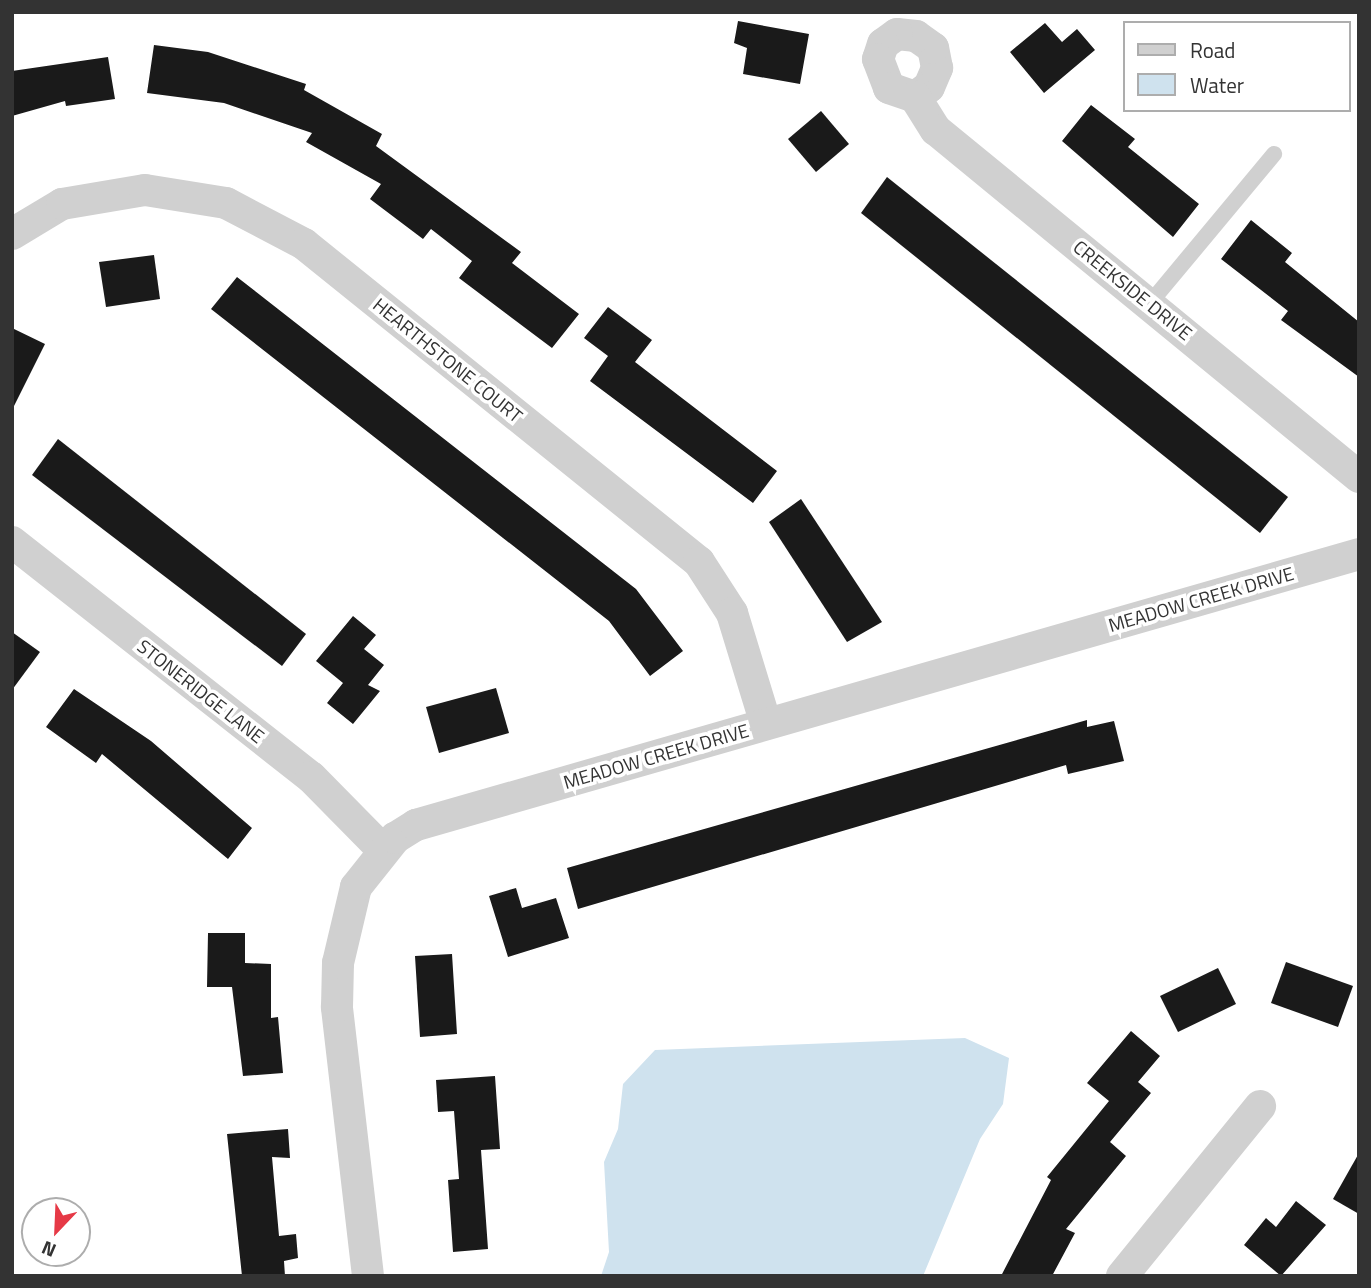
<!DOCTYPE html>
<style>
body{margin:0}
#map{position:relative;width:1371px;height:1288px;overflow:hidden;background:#fff;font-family:"Titillium Web",sans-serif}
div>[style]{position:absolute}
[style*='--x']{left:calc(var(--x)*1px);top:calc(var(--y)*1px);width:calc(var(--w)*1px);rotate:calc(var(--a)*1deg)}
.water>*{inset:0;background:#cfe2ee}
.building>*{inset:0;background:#1a1a1a}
.service>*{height:16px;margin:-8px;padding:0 8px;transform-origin:8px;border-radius:8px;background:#d0d0d0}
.minor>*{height:32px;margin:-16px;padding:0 16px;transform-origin:16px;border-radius:16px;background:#d0d0d0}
span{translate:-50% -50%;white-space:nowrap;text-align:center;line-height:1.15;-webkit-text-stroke:7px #fff;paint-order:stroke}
.street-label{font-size:19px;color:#333}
.frame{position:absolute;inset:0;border:14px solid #333;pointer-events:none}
.legend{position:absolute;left:1123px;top:21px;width:228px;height:91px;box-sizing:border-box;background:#fff;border:2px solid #adadad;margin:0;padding:9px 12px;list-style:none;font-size:21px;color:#333}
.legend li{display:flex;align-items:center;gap:14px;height:35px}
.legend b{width:35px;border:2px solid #adadad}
.north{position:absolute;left:21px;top:1197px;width:70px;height:70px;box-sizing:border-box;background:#fff;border:2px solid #adadad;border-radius:50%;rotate:203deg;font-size:19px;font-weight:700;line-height:28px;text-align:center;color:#333}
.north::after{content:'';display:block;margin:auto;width:24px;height:32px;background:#e63946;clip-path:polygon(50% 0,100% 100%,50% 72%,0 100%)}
</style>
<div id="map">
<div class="water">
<i style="clip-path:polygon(965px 1038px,1009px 1058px,1003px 1104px,980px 1139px,923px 1276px,601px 1276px,609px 1252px,604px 1162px,618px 1129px,623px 1084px,655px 1050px)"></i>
</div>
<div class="building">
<i style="clip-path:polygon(738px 21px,809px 34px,800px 84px,743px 74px,747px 48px,734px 43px)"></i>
<i style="clip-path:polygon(1045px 23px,1062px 42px,1077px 29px,1095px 50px,1044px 93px,1010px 52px)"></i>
<i style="clip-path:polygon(154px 45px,208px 52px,306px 84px,304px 90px,382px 134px,376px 146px,521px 252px,512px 263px,579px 314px,552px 348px,459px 278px,472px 261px,431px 229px,423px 239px,370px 199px,381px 184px,306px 142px,312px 133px,224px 103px,147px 93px)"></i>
<i style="clip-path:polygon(108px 57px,115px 99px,66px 106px,65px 101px,12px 116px,12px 71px)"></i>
<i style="clip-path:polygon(1091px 105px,1135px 139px,1128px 147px,1199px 204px,1173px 237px,1062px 141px)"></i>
<i style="clip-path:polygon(821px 111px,849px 144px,816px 172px,788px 139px)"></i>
<i style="clip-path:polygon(887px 177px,1288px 497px,1260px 533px,861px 213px)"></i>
<i style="clip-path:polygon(1251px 220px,1292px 253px,1285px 262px,1359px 322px,1359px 377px,1281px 320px,1288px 311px,1221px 259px)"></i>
<i style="clip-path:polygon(154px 255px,160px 299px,106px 307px,99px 262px)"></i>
<i style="clip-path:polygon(237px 277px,636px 589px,683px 651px,650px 676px,609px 621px,211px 309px)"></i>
<i style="clip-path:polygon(608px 307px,652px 340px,635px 362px,777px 471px,753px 503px,590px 381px,608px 356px,584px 338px)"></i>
<i style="clip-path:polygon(12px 328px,45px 344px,12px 410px)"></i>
<i style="clip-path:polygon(58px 439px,306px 634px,282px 666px,32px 475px)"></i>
<i style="clip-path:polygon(801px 499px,882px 622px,847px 642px,769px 522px)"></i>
<i style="clip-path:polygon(353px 616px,376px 635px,364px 649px,384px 665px,368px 685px,380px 691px,353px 724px,327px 703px,343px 683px,316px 661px)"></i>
<i style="clip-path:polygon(12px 632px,40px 652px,12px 690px)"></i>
<i style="clip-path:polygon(496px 688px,509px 733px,439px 753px,426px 707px)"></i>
<i style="clip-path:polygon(74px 689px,151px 741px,252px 828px,228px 859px,102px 754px,96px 763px,46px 727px)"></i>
<i style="clip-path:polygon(1087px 720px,1087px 727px,1114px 721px,1124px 761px,1068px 774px,1066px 765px,578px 909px,567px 868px)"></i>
<i style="clip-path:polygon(516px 888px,522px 908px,556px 898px,569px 938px,508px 957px,489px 896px)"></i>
<i style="clip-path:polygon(208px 933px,245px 933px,245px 963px,271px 964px,271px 1018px,278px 1017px,283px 1073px,243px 1076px,232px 987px,207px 987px)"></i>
<i style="clip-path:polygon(452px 954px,457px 1034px,420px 1037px,415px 956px)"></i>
<i style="clip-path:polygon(1286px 962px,1353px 986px,1338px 1027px,1271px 1003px)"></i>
<i style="clip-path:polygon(1218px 968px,1236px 1004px,1178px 1032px,1160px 996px)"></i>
<i style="clip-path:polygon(1131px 1031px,1160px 1056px,1138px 1082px,1151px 1093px,1110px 1142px,1126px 1156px,1066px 1229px,1075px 1233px,1052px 1276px,1001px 1276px,1051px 1180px,1047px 1177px,1109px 1101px,1087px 1083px)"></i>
<i style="clip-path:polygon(495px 1076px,500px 1149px,481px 1150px,488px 1249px,453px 1252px,448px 1180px,459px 1179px,454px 1111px,438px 1112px,436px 1080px)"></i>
<i style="clip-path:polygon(288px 1129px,290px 1158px,272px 1157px,279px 1236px,296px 1234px,298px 1258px,284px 1261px,285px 1276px,242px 1276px,227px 1134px)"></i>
<i style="clip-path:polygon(1359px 1153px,1359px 1214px,1333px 1199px)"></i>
<i style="clip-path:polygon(1296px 1201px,1326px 1225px,1281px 1276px,1244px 1245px,1266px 1218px,1276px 1227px)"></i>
</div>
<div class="service">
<i style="--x:1150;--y:303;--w:194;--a:-50.2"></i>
</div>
<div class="minor">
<i style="--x:915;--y:97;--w:17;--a:-36"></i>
<i style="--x:929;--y:87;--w:21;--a:-67"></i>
<i style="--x:937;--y:68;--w:20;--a:-101"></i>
<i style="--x:933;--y:48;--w:21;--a:-145"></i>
<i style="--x:916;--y:36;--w:19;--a:-174"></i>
<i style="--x:897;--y:34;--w:17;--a:144"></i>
<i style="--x:883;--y:44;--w:16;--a:108"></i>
<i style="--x:878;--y:59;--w:31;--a:69"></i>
<i style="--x:889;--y:88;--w:28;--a:19"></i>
<i style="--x:915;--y:97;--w:39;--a:58"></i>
<i style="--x:936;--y:130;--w:547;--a:39.36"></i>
<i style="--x:12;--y:234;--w:58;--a:-31"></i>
<i style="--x:62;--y:204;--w:84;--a:-9.6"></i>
<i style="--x:145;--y:190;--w:82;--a:9.1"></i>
<i style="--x:226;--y:203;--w:88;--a:27.7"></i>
<i style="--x:304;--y:244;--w:507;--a:38.84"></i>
<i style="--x:699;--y:562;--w:61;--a:57.1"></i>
<i style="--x:732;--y:613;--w:116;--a:73"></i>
<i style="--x:12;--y:542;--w:380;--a:38.2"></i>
<i style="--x:311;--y:777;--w:101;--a:45.4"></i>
<i style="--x:368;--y:1276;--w:271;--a:-96.6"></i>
<i style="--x:337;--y:1007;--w:44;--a:-88.7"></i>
<i style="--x:338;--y:963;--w:78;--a:-76.7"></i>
<i style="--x:356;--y:887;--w:63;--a:-51.5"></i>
<i style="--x:395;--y:838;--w:25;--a:-32"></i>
<i style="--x:416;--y:825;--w:981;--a:-16.03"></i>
<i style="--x:1122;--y:1276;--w:219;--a:-50.9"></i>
</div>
<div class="street-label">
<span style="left:1133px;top:290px;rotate:39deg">CREEKSIDE DRIVE</span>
<span style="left:448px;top:360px;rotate:39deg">HEARTHSTONE COURT</span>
<span style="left:1201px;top:599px;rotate:-16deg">MEADOW CREEK DRIVE</span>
<span style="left:201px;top:691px;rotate:38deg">STONERIDGE LANE</span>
<span style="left:656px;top:756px;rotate:-16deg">MEADOW CREEK DRIVE</span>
</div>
<div class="frame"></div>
<ul class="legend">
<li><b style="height:9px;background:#d0d0d0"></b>Road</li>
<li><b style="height:19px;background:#cfe2ee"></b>Water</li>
</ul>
<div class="north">N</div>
</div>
